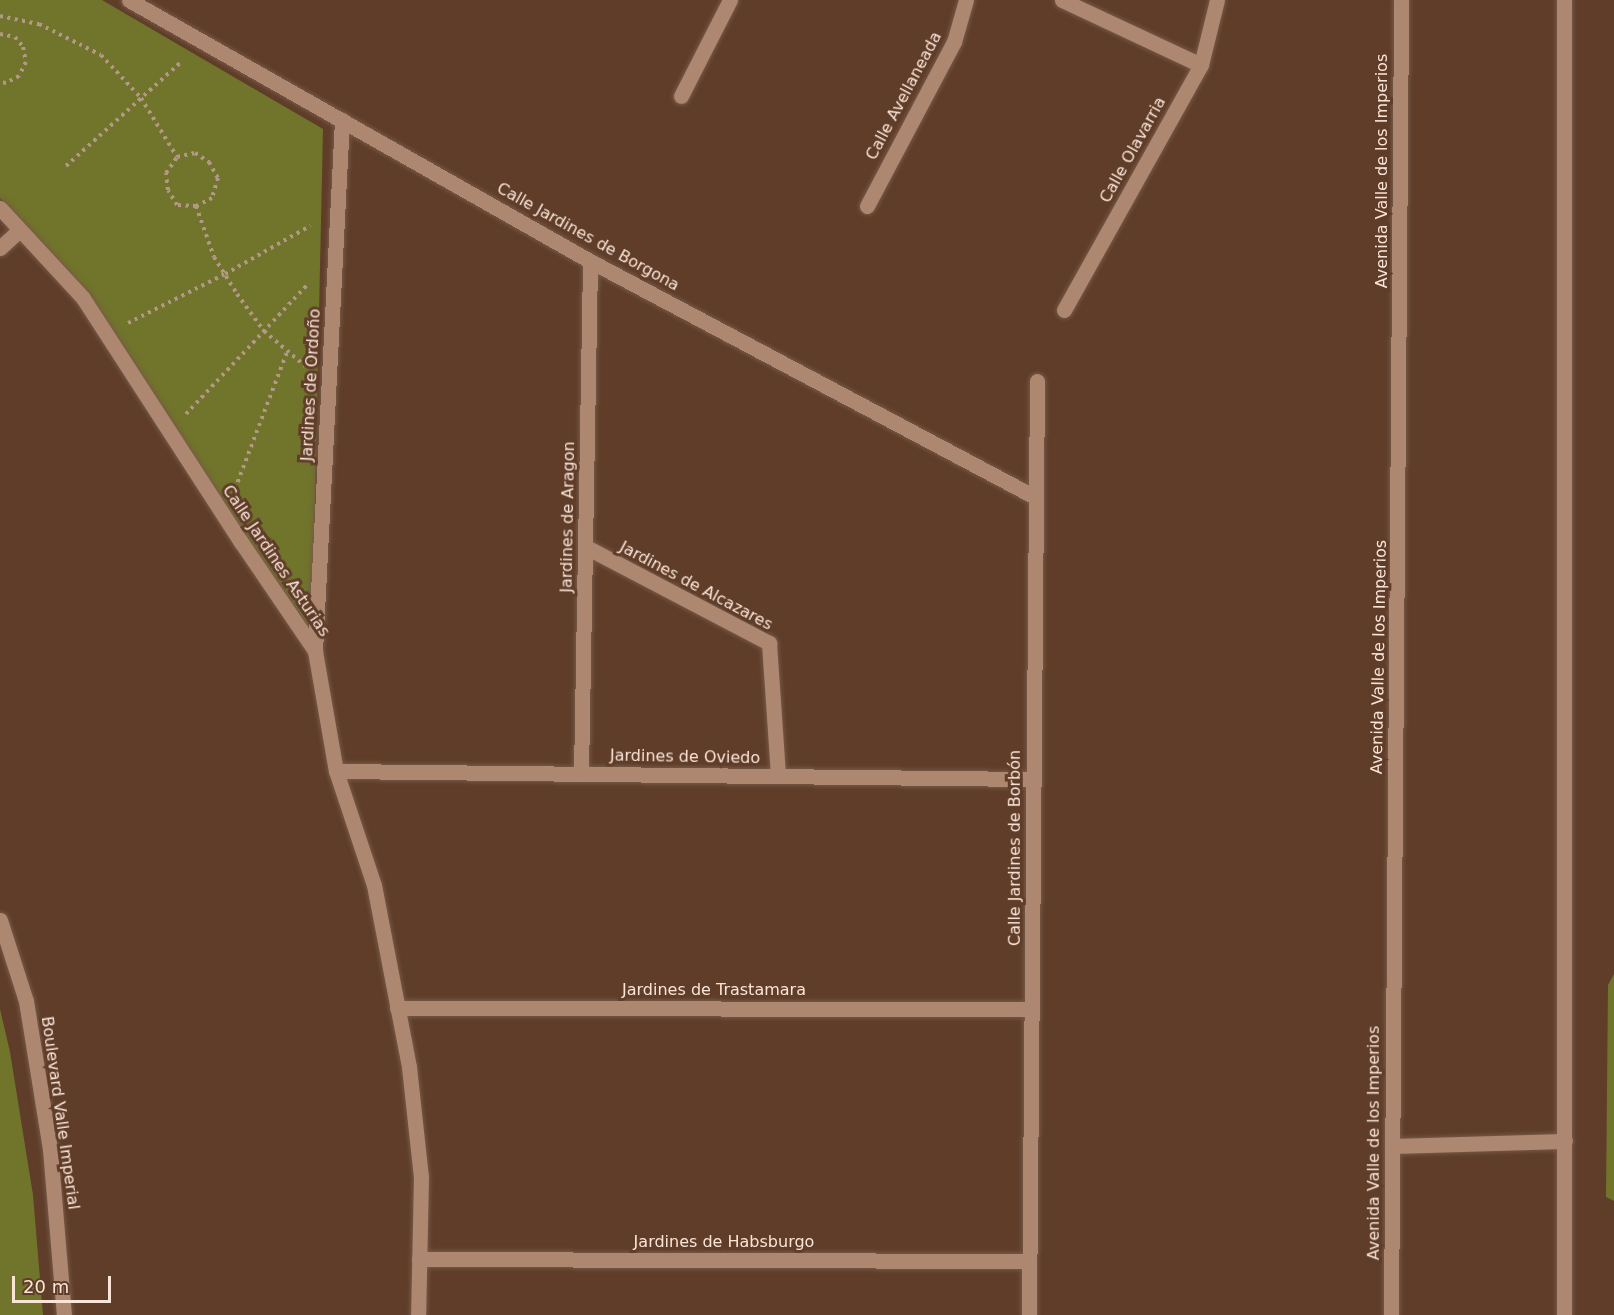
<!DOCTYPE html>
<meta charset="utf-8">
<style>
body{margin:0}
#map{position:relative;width:1614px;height:1315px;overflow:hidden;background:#5f3d29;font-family:"DejaVu Sans",sans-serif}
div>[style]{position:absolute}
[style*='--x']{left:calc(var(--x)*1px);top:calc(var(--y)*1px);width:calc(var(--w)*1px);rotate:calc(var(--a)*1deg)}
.green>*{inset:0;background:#71742b}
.path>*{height:4px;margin-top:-2px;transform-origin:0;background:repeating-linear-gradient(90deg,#b39787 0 3px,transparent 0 7.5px)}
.roads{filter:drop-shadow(0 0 2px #765947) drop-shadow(0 0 2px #765947)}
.street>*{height:15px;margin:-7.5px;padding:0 7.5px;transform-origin:7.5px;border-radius:7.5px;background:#ae8771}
span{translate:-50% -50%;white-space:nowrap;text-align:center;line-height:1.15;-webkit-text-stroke:6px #5f3d29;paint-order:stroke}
.street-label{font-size:16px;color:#fae4d8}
.scale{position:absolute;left:12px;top:1276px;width:99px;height:27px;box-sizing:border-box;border:3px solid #fae4d8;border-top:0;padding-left:8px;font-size:18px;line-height:21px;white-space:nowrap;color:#fae4d8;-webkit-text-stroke:4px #5f3d29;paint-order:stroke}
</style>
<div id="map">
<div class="green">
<i style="clip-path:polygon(0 0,102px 0,323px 129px,312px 638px,89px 295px,0 198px)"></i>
<i style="clip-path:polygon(1614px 974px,1614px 1201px,1606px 1197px,1608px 985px)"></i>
<i style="clip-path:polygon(0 1009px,10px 1052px,33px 1195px,43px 1315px,0 1315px)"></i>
</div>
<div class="path">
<i style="--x:0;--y:16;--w:40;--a:12"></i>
<i style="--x:39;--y:24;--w:69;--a:26.6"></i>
<i style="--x:101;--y:55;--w:59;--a:47.1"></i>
<i style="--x:141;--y:98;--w:69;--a:58.6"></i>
<i style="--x:0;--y:34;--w:15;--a:11"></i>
<i style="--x:15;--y:37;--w:13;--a:51"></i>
<i style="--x:23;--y:47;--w:15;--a:79"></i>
<i style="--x:26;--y:62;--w:16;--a:117"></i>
<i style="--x:19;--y:76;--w:15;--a:152"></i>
<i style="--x:6;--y:83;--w:6;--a:-171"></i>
<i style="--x:195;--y:153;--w:17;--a:33"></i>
<i style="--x:209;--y:162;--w:18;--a:61"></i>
<i style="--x:218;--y:178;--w:21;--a:107"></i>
<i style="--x:212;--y:198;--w:18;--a:153"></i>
<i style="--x:196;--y:206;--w:19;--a:-177"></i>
<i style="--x:177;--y:205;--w:17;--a:-121"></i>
<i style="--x:168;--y:190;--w:17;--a:-97"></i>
<i style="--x:166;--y:173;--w:19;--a:-55"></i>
<i style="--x:177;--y:157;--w:18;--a:-13"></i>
<i style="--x:66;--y:166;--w:154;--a:-42.1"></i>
<i style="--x:196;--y:206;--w:54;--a:70.6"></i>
<i style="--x:214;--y:257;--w:44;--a:58.1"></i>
<i style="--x:237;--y:294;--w:46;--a:53.9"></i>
<i style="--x:264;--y:331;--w:54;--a:40.5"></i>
<i style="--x:128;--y:323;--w:109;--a:-26.8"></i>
<i style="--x:225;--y:274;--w:98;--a:-29.5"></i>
<i style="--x:186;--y:414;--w:178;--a:-46.8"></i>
<i style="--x:235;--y:489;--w:147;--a:-69.2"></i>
</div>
<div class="roads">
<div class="street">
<i style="--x:129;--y:0;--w:530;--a:29.52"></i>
<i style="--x:590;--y:261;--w:504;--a:27.94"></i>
<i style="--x:1062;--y:0;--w:153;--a:25.1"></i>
<i style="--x:1564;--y:0;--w:1315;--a:90"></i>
<i style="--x:681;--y:96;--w:108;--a:-63"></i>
<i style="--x:867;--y:206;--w:186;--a:-62.1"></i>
<i style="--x:954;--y:42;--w:44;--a:-74.1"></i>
<i style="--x:0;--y:208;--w:122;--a:47.3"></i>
<i style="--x:83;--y:298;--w:291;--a:57.1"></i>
<i style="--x:241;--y:542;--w:132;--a:55.8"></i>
<i style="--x:315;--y:651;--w:122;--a:80.1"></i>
<i style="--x:336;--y:771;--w:120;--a:71.6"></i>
<i style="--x:374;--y:885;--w:185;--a:79.1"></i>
<i style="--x:409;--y:1067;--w:111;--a:83.8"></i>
<i style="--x:421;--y:1177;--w:138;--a:91.2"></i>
<i style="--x:0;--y:248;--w:26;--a:-43"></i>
<i style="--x:1064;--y:310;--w:281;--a:-60.8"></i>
<i style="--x:1201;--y:65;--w:67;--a:-76.2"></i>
<i style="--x:586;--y:547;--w:207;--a:27.7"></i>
<i style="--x:769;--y:643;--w:133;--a:86.1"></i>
<i style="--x:315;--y:651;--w:532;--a:-87.09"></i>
<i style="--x:336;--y:771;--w:697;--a:0.66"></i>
<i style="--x:581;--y:774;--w:513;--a:-88.99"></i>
<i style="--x:0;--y:920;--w:85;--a:72.2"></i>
<i style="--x:26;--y:1001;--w:150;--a:80.8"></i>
<i style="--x:50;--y:1149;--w:167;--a:85.2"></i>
<i style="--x:397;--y:1008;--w:634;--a:0.09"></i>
<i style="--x:1392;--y:1146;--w:173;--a:-1.7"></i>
<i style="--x:419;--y:1259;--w:610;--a:0.19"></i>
<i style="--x:1029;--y:1315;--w:934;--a:-89.51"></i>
<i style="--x:1391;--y:1315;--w:1315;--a:-89.56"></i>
</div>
</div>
<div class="street-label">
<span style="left:904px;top:96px;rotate:-62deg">Calle Avellaneada</span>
<span style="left:1133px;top:150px;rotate:-61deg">Calle Olavarria</span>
<span style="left:1382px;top:171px;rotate:-90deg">Avenida Valle de los Imperios</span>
<span style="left:588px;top:237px;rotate:29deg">Calle Jardines de Borgona</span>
<span style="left:311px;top:385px;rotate:-87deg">Jardines de Ordoño</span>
<span style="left:568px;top:517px;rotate:-89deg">Jardines de Aragon</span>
<span style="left:276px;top:561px;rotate:56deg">Calle Jardines Asturias</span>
<span style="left:696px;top:586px;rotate:28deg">Jardines de Alcazares</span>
<span style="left:1379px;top:657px;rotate:-89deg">Avenida Valle de los Imperios</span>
<span style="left:685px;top:757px;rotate:1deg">Jardines de Oviedo</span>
<span style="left:1015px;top:848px;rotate:-90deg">Calle Jardines de Borbón</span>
<span style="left:714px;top:990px">Jardines de Trastamara</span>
<span style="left:60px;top:1113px;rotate:82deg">Boulevard Valle Imperial</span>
<span style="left:1374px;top:1143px;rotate:-90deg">Avenida Valle de los Imperios</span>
<span style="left:724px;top:1242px">Jardines de Habsburgo</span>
</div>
<div class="scale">20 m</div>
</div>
